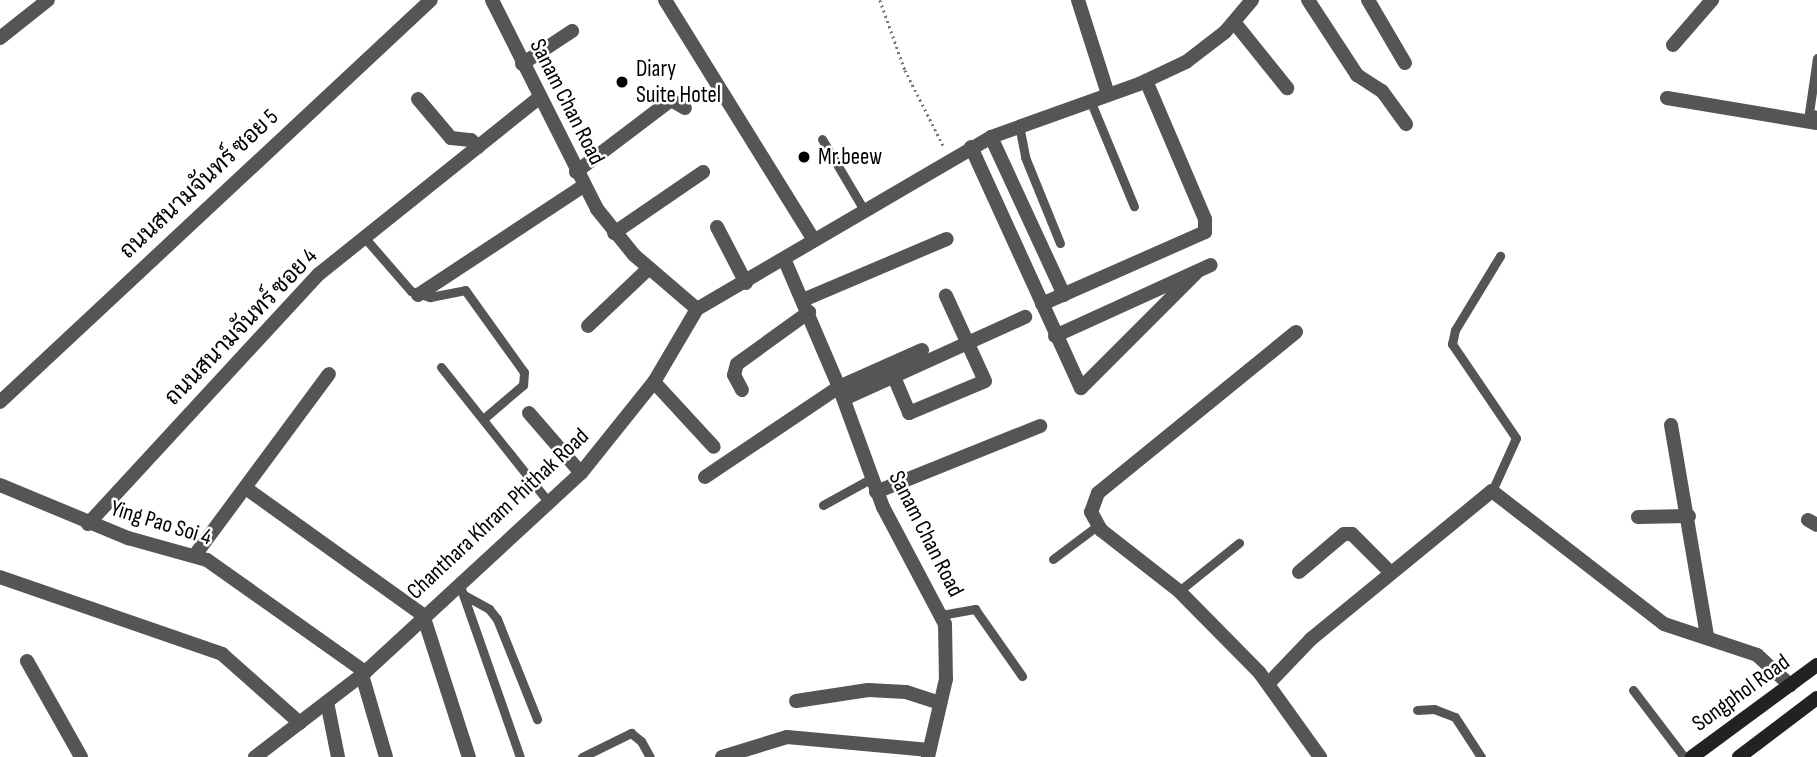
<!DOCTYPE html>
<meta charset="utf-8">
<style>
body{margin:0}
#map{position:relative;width:1817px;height:757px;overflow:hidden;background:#fff;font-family:"Sofia Sans Condensed",Sarabun,sans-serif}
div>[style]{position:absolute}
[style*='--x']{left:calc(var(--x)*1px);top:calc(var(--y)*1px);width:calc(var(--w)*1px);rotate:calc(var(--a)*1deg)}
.path>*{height:2.5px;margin-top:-1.25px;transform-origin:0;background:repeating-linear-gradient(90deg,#777 0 2px,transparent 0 5.5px)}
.service>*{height:9px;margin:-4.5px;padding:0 4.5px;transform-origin:4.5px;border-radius:4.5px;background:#555}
.minor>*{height:14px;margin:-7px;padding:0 7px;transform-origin:7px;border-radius:7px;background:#555}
.tertiary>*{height:14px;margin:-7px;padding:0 7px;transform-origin:7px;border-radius:7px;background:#555}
.secondary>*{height:14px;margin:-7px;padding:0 7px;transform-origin:7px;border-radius:7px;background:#222}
.dots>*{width:19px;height:19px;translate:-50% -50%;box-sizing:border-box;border:4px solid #fff;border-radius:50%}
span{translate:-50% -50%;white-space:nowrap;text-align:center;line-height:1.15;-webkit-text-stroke:5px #fff;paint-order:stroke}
.poi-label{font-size:23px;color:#000}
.left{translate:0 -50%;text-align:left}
.street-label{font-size:23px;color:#000}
</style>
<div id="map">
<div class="path">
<i style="--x:880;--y:0;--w:74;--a:70.3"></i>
<i style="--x:905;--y:70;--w:86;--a:63.1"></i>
</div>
<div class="service">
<i style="--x:1817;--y:58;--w:56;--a:98.3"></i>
<i style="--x:1809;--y:113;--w:8;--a:14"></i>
<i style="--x:1090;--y:100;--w:115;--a:67.5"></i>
<i style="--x:1019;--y:125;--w:33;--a:79"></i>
<i style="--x:1025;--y:157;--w:93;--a:67.9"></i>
<i style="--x:822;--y:139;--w:82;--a:59.4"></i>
<i style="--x:364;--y:237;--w:72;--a:49"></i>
<i style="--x:411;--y:291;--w:20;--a:18"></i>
<i style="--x:430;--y:297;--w:36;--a:-11"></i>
<i style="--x:465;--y:290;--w:101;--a:54.3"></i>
<i style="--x:524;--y:372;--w:13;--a:94"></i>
<i style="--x:523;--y:385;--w:52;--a:139.6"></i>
<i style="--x:441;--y:367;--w:174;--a:51.5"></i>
<i style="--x:1492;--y:491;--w:58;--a:-65.6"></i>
<i style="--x:1516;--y:438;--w:114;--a:-124.2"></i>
<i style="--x:1452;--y:344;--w:14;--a:-78"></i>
<i style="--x:1455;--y:330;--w:87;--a:-58.7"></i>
<i style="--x:823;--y:505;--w:56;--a:-28.9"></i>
<i style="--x:1053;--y:559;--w:55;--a:-36.9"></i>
<i style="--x:459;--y:583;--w:184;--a:70.7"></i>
<i style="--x:1179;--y:591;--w:77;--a:-38.7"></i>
<i style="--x:464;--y:595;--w:29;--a:29"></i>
<i style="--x:489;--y:609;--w:13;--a:51"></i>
<i style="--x:497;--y:619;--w:108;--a:68.2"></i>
<i style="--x:941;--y:615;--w:35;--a:-10"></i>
<i style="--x:975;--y:609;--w:82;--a:55"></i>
<i style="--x:1633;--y:690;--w:84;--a:52.7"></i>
<i style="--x:1417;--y:710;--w:17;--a:-3"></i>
<i style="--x:1434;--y:709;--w:22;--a:21"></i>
<i style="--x:1455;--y:717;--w:48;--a:57"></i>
<i style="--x:582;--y:757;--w:55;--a:-26.1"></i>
<i style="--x:631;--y:733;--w:13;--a:39"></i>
<i style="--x:641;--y:741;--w:18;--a:61"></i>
</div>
<div class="minor">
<i style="--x:665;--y:0;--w:282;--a:58.2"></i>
<i style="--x:1078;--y:0;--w:99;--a:72.3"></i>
<i style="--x:1308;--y:0;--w:90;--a:56.8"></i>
<i style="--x:1357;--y:75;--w:30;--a:33"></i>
<i style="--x:1382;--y:91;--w:41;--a:54"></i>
<i style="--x:1368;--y:0;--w:73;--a:59.6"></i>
<i style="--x:1234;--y:22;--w:85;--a:51.2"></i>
<i style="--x:0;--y:38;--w:61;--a:-38.4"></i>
<i style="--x:1673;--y:45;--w:60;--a:-49.1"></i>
<i style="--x:522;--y:64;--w:60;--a:-33.4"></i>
<i style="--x:1667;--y:98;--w:152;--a:9.5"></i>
<i style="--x:418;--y:99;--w:51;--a:49.8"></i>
<i style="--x:451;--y:138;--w:20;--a:6"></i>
<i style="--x:471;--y:140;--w:10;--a:45"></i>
<i style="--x:991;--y:137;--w:174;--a:65.2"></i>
<i style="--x:971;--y:147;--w:265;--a:65.5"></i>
<i style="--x:1081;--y:388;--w:163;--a:-45"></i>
<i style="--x:576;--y:172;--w:119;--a:-37.2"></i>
<i style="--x:671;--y:100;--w:16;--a:30"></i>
<i style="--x:717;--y:227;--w:63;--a:62.6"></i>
<i style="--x:614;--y:233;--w:108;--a:-34.4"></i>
<i style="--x:418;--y:295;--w:198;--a:-33.4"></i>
<i style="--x:803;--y:300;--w:156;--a:-23"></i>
<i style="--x:1042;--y:304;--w:178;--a:-23.8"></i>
<i style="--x:1205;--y:232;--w:13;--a:-90"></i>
<i style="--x:1205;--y:219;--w:150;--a:-113.1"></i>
<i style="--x:588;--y:326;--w:83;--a:-43.5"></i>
<i style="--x:1296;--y:332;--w:255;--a:140.9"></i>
<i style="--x:1098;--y:493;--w:20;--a:110"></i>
<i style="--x:1091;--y:512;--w:21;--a:61"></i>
<i style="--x:1101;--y:530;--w:99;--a:38"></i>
<i style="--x:1179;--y:591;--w:114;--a:45.4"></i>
<i style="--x:1259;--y:672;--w:105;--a:54.3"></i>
<i style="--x:1055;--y:336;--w:171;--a:-24.5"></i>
<i style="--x:894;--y:377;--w:39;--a:67"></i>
<i style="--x:909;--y:413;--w:82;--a:-22.8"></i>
<i style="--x:985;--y:381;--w:94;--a:-114.6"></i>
<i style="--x:654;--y:382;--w:88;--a:47.3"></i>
<i style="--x:742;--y:390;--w:17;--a:-118"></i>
<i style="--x:734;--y:375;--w:11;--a:-75"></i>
<i style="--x:737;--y:364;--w:89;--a:-35.8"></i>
<i style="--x:844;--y:399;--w:199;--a:-24.4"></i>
<i style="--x:0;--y:402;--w:589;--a:-43.01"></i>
<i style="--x:529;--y:413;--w:79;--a:49.1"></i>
<i style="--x:1671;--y:425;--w:214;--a:80.3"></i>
<i style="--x:705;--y:477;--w:161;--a:-33.9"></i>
<i style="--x:839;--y:387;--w:91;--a:-24"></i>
<i style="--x:0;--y:485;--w:139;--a:22.5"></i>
<i style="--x:128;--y:538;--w:82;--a:15.6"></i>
<i style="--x:207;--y:560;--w:194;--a:35.3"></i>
<i style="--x:247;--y:489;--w:216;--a:35.6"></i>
<i style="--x:423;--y:615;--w:149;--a:72.1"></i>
<i style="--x:876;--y:492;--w:177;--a:-21.9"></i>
<i style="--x:1638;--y:517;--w:51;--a:-1.1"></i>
<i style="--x:1808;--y:520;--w:10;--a:29"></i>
<i style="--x:88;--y:524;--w:340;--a:-47.3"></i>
<i style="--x:319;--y:274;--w:282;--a:-38.7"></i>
<i style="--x:195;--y:555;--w:225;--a:-53.5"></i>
<i style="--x:1299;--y:572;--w:59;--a:-40.2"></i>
<i style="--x:1344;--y:534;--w:8;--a:0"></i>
<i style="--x:1352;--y:534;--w:55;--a:45"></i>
<i style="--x:0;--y:577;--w:235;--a:19.1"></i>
<i style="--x:222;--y:654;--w:104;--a:41.5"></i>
<i style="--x:27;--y:661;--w:110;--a:60.6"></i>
<i style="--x:362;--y:675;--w:85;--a:73.7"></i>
<i style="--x:1269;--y:683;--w:61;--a:-46.3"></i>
<i style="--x:1311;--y:639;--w:234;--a:-39.3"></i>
<i style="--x:1492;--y:491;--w:217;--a:37.7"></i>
<i style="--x:1664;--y:624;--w:98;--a:18.4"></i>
<i style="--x:1757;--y:655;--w:45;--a:42.3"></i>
<i style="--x:796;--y:701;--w:73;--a:-8.7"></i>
<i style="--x:868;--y:690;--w:38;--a:3"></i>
<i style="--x:906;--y:692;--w:36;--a:18"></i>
<i style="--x:327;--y:702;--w:56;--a:78.7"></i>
<i style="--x:722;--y:757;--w:68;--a:-17.1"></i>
<i style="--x:787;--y:737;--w:143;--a:5.2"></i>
</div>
<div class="tertiary">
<i style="--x:492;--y:0;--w:234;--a:63.3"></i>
<i style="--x:597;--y:209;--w:59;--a:51.2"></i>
<i style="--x:634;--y:255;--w:83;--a:40.6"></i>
<i style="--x:785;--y:261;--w:137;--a:66.8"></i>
<i style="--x:839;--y:387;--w:128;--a:69.9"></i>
<i style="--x:883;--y:507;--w:132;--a:62.1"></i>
<i style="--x:945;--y:624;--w:55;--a:89"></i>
<i style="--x:946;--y:679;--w:80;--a:103"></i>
<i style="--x:255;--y:757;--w:135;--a:-37.5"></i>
<i style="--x:362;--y:675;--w:298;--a:-42.7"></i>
<i style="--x:581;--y:473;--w:117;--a:-51.3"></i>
<i style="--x:654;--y:382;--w:85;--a:-59.5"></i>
<i style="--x:697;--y:309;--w:341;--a:-30.3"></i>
<i style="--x:991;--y:137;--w:157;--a:-19.7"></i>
<i style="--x:1139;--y:84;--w:52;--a:-25.1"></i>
<i style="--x:1186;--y:62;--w:49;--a:-37.6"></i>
<i style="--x:1225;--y:32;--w:42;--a:-49.8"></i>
</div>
<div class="secondary">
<i style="--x:1692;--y:757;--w:155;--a:-36.4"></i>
<i style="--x:1739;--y:757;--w:98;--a:-37.1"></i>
</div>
<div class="dots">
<i style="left:622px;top:82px;background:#000"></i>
<i style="left:804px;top:157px;background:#000"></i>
</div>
<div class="poi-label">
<span class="left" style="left:636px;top:82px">Diary<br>Suite Hotel</span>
<span class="left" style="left:818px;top:157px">Mr.beew</span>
</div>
<div class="street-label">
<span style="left:567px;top:102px;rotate:63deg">Sanam Chan Road</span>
<span style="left:199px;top:184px;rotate:-43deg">ถนนสนามจันทร์ ซอย 5</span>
<span style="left:241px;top:327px;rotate:-46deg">ถนนสนามจันทร์ ซอย 4</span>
<span style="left:498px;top:514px;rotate:-43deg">Chanthara Khram Phithak Road</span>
<span style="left:161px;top:523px;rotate:17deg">Ying Pao Soi 4</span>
<span style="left:926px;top:534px;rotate:63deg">Sanam Chan Road</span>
<span style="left:1741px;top:693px;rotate:-36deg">Songphol Road</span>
</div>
</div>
